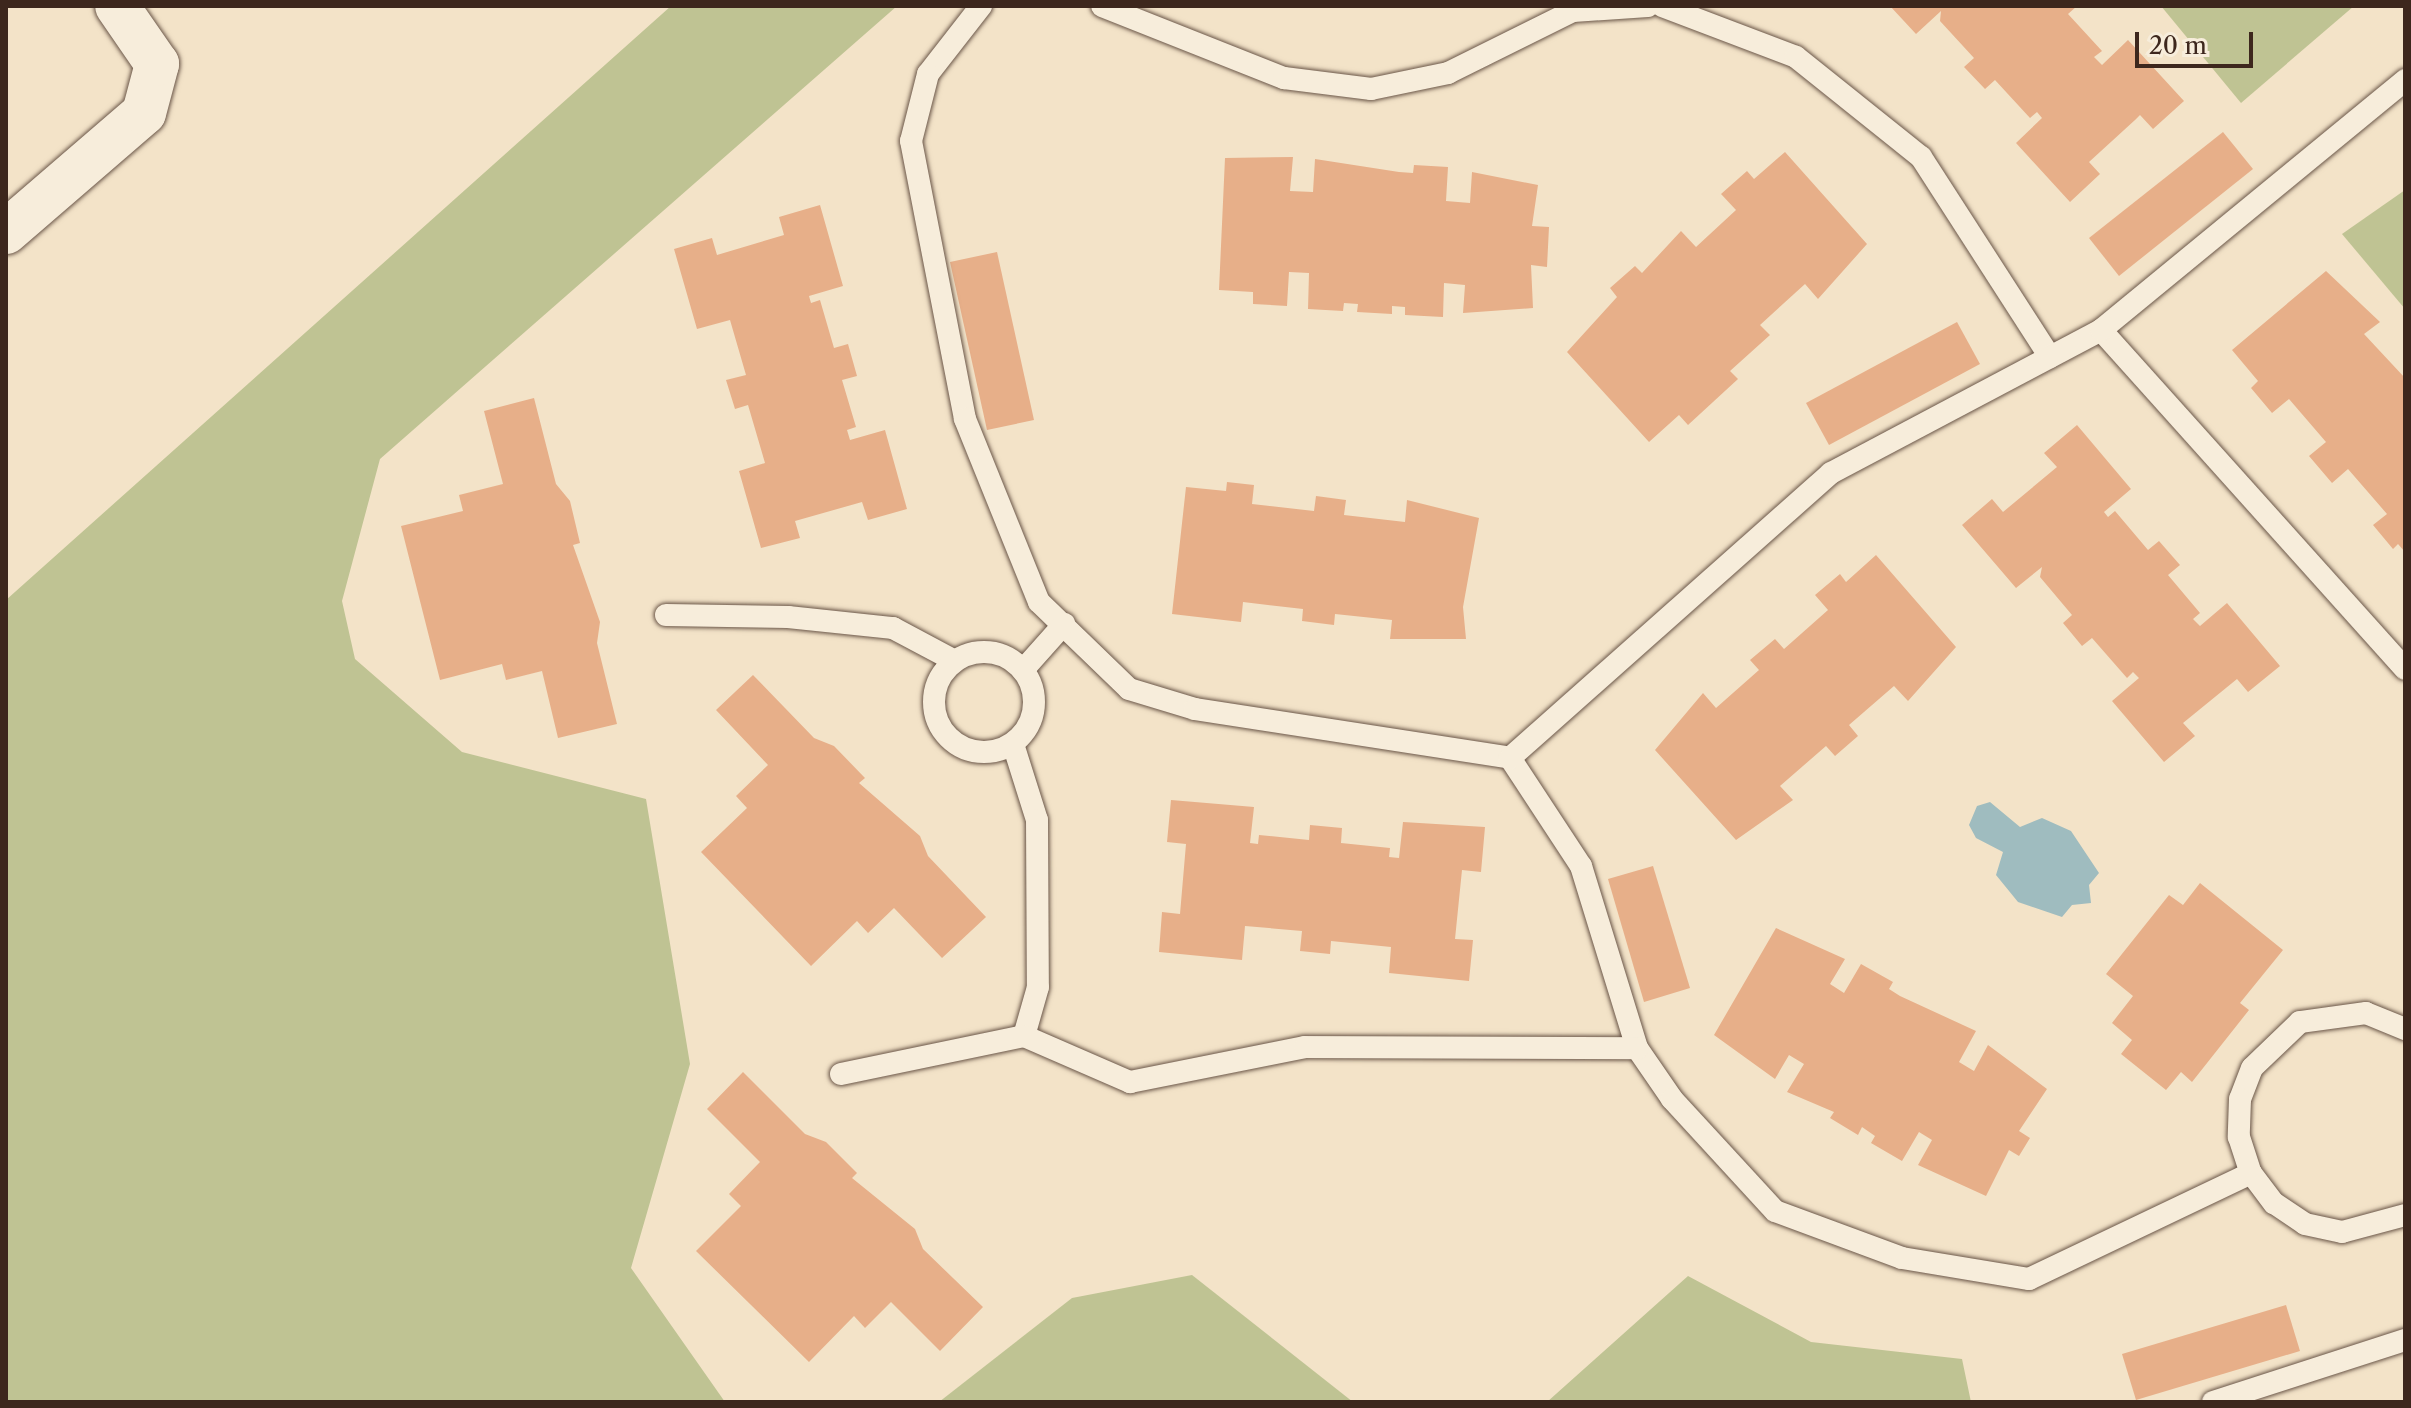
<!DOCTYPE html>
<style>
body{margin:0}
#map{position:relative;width:2411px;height:1408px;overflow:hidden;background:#f3e3c8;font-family:"Libre Caslon Text",serif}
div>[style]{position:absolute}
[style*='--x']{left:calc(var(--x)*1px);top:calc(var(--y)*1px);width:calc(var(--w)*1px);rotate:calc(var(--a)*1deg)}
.green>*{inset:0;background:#bfc393}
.water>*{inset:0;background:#9fbcbf}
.building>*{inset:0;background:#e7af89}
.roads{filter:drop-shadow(0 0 2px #6a5648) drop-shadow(0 0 2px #6a5648)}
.service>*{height:22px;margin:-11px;padding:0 11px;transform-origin:11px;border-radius:11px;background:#f7eddb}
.service>.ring{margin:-11px;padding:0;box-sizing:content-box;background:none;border:22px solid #f7eddb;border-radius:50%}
.minor>*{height:44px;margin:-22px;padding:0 22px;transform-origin:22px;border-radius:22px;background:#f7eddb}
span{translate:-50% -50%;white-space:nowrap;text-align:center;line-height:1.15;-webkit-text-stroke:6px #f7eddb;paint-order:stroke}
.frame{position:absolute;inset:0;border:8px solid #3d271d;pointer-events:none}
.scale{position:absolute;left:2135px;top:32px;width:118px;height:36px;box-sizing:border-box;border:4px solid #3d271d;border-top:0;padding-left:10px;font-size:24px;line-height:28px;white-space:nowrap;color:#3d271d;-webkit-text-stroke:6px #f7eddb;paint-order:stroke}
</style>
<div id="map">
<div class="green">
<i style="clip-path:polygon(671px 6px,897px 6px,380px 459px,342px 601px,355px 659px,462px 752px,646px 799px,690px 1064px,631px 1268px,725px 1402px,6px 1402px,6px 600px)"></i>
<i style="clip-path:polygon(2161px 6px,2354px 6px,2241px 103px)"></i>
<i style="clip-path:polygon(2405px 190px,2405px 309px,2342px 234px)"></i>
<i style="clip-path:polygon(1192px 1275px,1353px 1402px,939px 1402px,1072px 1298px)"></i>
<i style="clip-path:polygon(1688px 1276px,1811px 1342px,1962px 1359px,1971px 1402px,1547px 1402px)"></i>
</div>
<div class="water">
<i style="clip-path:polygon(1990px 802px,2020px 827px,2042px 818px,2071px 831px,2099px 873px,2089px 885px,2091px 903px,2072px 905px,2062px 917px,2018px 902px,1996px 875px,2003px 852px,1976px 838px,1969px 825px,1977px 806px)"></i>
</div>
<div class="building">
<i style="clip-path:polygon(1890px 6px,2077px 6px,2068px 14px,2102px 51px,2094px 57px,2102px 65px,2128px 40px,2184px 101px,2153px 129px,2140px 115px,2135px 120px,2089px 162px,2100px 174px,2070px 202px,2016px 143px,2042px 118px,2037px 112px,2030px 118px,1995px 80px,1985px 89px,1964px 67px,1974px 58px,1940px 21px,1941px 11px,1916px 34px)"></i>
<i style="clip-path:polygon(2223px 132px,2253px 169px,2119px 276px,2089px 238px)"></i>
<i style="clip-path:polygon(1785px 152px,1867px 244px,1818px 299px,1805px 284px,1760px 325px,1770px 335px,1730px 371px,1738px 379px,1688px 425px,1679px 415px,1649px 442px,1567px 352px,1617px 297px,1610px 288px,1635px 266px,1642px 273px,1681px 231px,1696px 247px,1736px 210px,1721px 194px,1747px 171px,1754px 179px)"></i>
<i style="clip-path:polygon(1293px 157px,1290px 191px,1313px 192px,1315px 159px,1399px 172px,1413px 173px,1414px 165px,1448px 167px,1446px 201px,1470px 203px,1472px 172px,1538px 185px,1532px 226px,1549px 227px,1547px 267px,1531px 265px,1533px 308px,1463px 313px,1465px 285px,1444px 283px,1443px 317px,1405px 315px,1405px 307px,1392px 306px,1392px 314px,1357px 312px,1358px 304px,1344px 303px,1343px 311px,1308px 309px,1309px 273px,1289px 272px,1287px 306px,1253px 304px,1253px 292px,1219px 290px,1225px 158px)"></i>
<i style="clip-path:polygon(820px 205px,843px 286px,809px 296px,811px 303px,820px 300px,834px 348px,848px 344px,857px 376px,842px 380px,856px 427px,847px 430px,850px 440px,885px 430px,907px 509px,868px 520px,862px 502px,795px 521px,800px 538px,761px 548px,739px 471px,765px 463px,748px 405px,735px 409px,726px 380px,746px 375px,730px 320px,697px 329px,674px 249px,712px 238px,717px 255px,784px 235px,779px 217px)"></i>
<i style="clip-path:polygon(997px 252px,1034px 420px,987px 430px,950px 262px)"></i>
<i style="clip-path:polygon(2326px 271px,2380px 322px,2364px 334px,2405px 378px,2405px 552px,2398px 544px,2393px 549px,2373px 525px,2387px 514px,2348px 469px,2332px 483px,2309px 456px,2326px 442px,2289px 399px,2272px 413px,2251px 388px,2258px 381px,2232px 350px)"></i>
<i style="clip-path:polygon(1957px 322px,1980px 364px,1829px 445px,1806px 403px)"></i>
<i style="clip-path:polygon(534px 398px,556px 484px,570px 501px,580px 543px,573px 545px,600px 622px,597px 643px,617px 724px,558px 738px,542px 671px,506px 680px,502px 664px,440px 680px,401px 526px,463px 511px,459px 495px,503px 484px,484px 411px)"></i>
<i style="clip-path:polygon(2077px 425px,2131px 489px,2104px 512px,2108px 517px,2115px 511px,2148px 550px,2159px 541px,2180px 565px,2168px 575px,2200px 613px,2193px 619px,2200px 626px,2227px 603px,2280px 666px,2248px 692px,2237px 679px,2183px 723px,2195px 736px,2164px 762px,2112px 701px,2139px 678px,2133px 672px,2127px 678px,2092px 638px,2082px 646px,2063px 623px,2072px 615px,2040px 577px,2042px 567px,2016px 588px,1962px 525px,1992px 499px,2003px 512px,2057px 467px,2044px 453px)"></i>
<i style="clip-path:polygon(1227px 482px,1254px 485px,1252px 504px,1314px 511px,1316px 496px,1346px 500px,1344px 515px,1405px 522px,1407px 500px,1479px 518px,1463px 607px,1466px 639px,1390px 639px,1392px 620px,1335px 614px,1334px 625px,1302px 621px,1303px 609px,1243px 602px,1241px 622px,1172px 614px,1186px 487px,1226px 491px)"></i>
<i style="clip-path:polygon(1876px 555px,1956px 647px,1908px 701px,1894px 686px,1849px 725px,1858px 736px,1835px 756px,1826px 746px,1780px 786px,1793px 800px,1736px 840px,1655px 750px,1703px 693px,1716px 708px,1759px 670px,1750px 660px,1775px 639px,1784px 649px,1828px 610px,1815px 595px,1840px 574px,1846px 582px)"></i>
<i style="clip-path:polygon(753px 675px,814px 738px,834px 746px,865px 778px,859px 783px,920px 836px,928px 856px,986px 917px,942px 958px,894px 908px,868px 933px,857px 921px,811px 966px,701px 852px,747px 808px,736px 796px,768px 765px,716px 710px)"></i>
<i style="clip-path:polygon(1171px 800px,1254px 807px,1250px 843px,1258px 844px,1259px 835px,1309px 840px,1310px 825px,1342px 828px,1341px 843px,1390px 848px,1389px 857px,1399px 858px,1403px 822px,1485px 827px,1481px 872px,1462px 870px,1455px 939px,1473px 940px,1469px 981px,1389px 973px,1391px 947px,1331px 941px,1330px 954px,1300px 951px,1302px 931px,1245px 926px,1242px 960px,1159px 952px,1162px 912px,1180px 914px,1186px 844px,1167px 842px)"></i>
<i style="clip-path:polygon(1653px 866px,1690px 988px,1644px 1002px,1608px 879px)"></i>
<i style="clip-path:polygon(2200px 883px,2283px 950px,2240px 1003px,2249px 1010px,2192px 1082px,2181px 1072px,2166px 1090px,2121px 1054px,2132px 1040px,2112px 1023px,2133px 996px,2106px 974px,2169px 895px,2183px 905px)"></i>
<i style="clip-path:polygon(1776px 928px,1845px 959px,1830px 984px,1844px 993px,1861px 964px,1893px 982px,1889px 989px,1900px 996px,1976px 1031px,1959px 1062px,1974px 1071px,1988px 1045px,2047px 1089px,2019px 1131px,2030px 1138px,2019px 1156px,2009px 1150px,1986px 1196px,1918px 1165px,1932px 1140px,1919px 1132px,1902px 1161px,1871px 1143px,1875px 1136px,1862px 1127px,1858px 1135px,1830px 1118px,1834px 1112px,1787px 1092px,1804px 1064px,1789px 1055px,1775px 1079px,1714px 1035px)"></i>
<i style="clip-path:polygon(743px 1072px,805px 1134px,826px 1142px,857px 1173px,852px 1178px,915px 1229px,923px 1249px,983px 1307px,940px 1351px,891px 1302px,865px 1328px,854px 1316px,809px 1362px,696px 1251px,741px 1206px,729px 1194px,760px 1162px,707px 1109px)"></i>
<i style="clip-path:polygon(2286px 1305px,2300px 1351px,2136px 1400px,2122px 1354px)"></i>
</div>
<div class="roads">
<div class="service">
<i style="--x:981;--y:6;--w:86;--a:127.9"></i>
<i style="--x:928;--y:74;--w:69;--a:104.2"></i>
<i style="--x:911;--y:141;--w:283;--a:79"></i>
<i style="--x:965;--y:419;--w:197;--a:68"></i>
<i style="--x:1039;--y:602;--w:125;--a:44"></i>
<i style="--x:1129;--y:689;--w:69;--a:16.9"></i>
<i style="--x:1195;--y:709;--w:319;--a:8.8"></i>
<i style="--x:1510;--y:758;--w:129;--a:56.7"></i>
<i style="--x:1581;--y:866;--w:190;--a:72.9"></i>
<i style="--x:1637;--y:1048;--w:62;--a:55.5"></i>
<i style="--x:1672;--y:1099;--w:152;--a:47.4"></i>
<i style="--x:1775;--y:1211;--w:135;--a:20.3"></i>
<i style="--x:1902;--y:1258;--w:129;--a:9.4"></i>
<i style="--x:2029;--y:1279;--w:246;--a:-25.5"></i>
<i style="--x:1102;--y:6;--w:196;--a:21.6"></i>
<i style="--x:1284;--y:78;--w:88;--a:7.2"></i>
<i style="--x:1371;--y:89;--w:79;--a:-11.7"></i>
<i style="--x:1448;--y:73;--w:140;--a:-26.4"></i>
<i style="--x:1573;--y:11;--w:75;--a:-3.8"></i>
<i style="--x:1662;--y:6;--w:143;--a:20.8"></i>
<i style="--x:1796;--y:57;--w:160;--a:38.7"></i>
<i style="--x:1921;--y:157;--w:238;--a:57.2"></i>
<i style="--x:2101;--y:330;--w:455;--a:48.1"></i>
<i style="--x:666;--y:615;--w:122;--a:0.9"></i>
<i style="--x:788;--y:617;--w:106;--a:6"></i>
<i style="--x:893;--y:628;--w:70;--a:28"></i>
<i class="ring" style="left:934px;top:652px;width:78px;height:78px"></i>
<i style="--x:1023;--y:670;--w:62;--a:-48.3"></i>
<i style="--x:1013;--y:744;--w:80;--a:72.5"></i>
<i style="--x:1037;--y:820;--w:167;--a:89.7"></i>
<i style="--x:1038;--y:987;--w:51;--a:105.9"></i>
<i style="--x:1510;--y:758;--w:429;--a:-41.6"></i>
<i style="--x:1831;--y:473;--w:306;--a:-27.9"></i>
<i style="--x:2101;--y:330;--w:394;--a:-39.4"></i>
<i style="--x:2405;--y:1029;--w:42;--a:-157.7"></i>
<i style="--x:2366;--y:1013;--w:67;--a:172.2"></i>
<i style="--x:2300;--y:1022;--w:66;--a:136.2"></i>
<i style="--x:2252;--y:1068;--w:33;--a:111"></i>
<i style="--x:2240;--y:1099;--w:38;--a:92"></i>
<i style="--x:2239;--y:1137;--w:38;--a:72"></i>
<i style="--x:2251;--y:1173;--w:38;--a:53"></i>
<i style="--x:2274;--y:1203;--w:37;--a:34"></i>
<i style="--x:2305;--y:1224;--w:38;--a:12"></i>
<i style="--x:2342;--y:1232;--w:65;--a:-15.1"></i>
<i style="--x:841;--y:1074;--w:187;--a:-11.7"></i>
<i style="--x:1024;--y:1036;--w:116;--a:23.5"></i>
<i style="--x:1130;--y:1082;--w:178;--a:-11.3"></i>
<i style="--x:1305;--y:1047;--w:332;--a:0.2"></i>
<i style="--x:2213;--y:1402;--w:202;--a:-17.9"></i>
</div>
<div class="minor">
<i style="--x:6;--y:232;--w:182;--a:-40.8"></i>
<i style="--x:144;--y:113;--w:51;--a:-75.1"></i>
<i style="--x:157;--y:64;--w:70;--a:-124.6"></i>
</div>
</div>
<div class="frame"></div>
<div class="scale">20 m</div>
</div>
